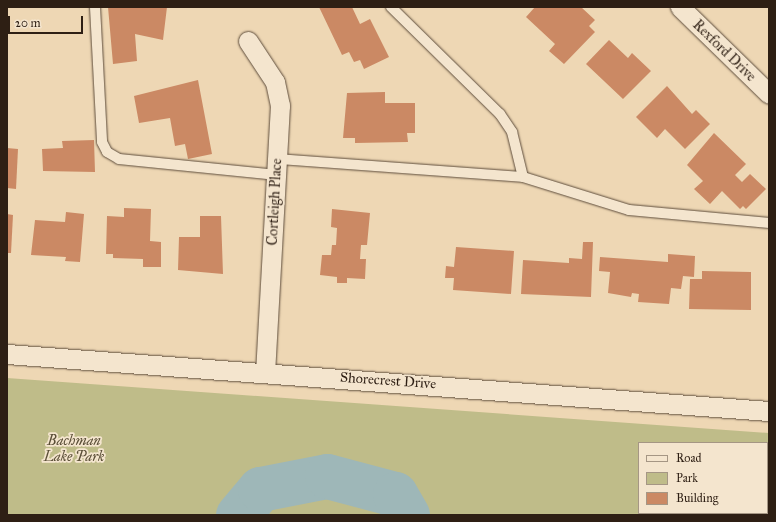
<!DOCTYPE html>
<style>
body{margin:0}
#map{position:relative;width:776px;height:522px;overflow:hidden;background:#eed7b4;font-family:"IM FELL Great Primer",serif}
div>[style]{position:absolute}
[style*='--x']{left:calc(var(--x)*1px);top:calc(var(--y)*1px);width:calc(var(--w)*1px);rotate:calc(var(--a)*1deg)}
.green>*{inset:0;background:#bfbc89}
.river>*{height:45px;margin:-22.5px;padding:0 22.5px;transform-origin:22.5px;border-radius:22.5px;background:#9eb7b8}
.building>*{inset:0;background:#cb8964}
.roads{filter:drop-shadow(0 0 1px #5e4d3c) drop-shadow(0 0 1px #5e4d3c)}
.service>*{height:10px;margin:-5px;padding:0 5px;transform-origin:5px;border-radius:5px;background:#f4e5ce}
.minor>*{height:19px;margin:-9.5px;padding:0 9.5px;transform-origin:9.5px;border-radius:9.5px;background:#f4e5ce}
span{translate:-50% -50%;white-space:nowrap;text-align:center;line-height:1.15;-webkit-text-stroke:3.5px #f4e5ce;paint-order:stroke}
.street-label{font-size:14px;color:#2e1f14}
.park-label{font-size:14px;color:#5a4e37;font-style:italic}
.frame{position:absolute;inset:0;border:8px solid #2e1f14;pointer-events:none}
.legend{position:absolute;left:638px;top:442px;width:130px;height:72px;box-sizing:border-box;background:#f4e5ce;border:1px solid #a59684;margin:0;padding:5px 7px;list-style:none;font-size:12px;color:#2e1f14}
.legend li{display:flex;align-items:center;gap:8px;height:20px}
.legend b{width:20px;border:1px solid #a59684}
.scale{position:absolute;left:8px;top:16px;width:75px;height:18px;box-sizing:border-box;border:2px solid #2e1f14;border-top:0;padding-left:5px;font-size:12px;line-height:14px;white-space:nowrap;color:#2e1f14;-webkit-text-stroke:3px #f4e5ce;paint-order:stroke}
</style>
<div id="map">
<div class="green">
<i style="clip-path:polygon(evenodd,7px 378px,769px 433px,769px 515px,7px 515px,7px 378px,639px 443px,767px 443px,767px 513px,639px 513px,639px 443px)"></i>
</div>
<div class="river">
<i style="--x:238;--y:515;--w:34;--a:-50"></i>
<i style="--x:260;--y:489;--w:68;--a:-11"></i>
<i style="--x:327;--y:476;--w:70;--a:14.8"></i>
<i style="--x:395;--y:494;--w:24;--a:60"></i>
</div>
<div class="building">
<i style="clip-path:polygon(108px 7px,167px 7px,163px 40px,135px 34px,137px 61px,113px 64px)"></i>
<i style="clip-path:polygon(319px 7px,352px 7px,360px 24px,370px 19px,389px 57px,364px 69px,360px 60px,354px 62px,349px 52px,342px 55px)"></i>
<i style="clip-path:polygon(535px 7px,581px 7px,595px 20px,589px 26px,595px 32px,564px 64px,549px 51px,555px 44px,526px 17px)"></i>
<i style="clip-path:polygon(609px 40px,628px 58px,632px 53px,651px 71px,623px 99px,586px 64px)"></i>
<i style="clip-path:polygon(198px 80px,212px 154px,188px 159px,185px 144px,175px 146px,170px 118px,139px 123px,134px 96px)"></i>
<i style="clip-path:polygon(667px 86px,692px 114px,696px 110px,710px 124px,685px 149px,665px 129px,657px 138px,636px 117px)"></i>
<i style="clip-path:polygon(385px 92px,385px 103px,415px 103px,415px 133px,407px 133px,408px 142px,355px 143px,355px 138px,343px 138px,347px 93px)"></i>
<i style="clip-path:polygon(714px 133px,746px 164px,735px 175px,742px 182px,750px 174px,766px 189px,746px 209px,743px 206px,740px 209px,722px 191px,710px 204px,694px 189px,703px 181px,687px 165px)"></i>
<i style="clip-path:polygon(94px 140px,95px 172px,43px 171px,42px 149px,63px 148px,62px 141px)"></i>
<i style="clip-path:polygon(7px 148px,18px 149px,16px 189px,7px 188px)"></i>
<i style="clip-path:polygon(124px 208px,151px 209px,150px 241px,161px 242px,161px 267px,143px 267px,143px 259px,113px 258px,113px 254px,106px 254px,107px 216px,124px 217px)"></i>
<i style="clip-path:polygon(332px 209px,370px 213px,367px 245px,361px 245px,360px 259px,366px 259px,365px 279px,347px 278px,347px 283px,337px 283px,337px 277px,320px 275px,322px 255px,331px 255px,332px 245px,336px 245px,337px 228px,331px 227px)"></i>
<i style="clip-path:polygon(66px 212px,84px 214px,80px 262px,65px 261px,66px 257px,31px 255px,35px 220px,65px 222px)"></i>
<i style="clip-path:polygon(7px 214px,13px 215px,11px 253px,7px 253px)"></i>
<i style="clip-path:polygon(200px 216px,221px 216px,223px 274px,178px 270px,179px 237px,200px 237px)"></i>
<i style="clip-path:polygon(583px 242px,593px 242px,591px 297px,521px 294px,523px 260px,569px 263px,569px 258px,582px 259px)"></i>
<i style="clip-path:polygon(456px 247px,514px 251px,511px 294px,453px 290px,454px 278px,445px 278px,446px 266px,454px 267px)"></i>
<i style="clip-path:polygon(668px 254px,695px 256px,694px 277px,683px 276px,681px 289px,671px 288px,669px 304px,638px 302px,639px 294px,632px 293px,631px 297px,608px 293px,610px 272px,599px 271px,600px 257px,668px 262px)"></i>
<i style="clip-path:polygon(702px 271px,751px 272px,751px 310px,689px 309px,690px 279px,702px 279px)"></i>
</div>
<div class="roads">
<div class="service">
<i style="--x:95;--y:7;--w:135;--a:87"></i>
<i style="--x:102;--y:142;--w:11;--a:63"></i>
<i style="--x:107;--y:152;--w:14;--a:30"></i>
<i style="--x:119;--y:159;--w:159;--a:5.8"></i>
<i style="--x:391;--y:7;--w:153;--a:44.5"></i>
<i style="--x:500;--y:114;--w:22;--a:56"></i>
<i style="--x:512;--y:132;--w:46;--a:76.3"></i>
<i style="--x:523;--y:177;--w:111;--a:17.3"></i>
<i style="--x:629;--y:210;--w:141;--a:5.3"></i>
<i style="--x:278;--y:159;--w:246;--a:4.2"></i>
</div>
<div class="minor">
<i style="--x:680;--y:7;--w:124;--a:44.3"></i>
<i style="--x:248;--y:41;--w:49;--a:56.6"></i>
<i style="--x:275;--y:82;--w:24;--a:78"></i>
<i style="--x:280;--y:105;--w:267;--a:93.2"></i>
<i style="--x:7;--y:354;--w:764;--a:4.28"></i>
</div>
</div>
<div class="street-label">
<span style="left:724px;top:51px;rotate:44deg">Rexford Drive</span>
<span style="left:275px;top:202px;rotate:-87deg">Cortleigh Place</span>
<span style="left:388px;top:381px;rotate:4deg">Shorecrest Drive</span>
</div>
<div class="park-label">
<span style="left:74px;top:449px">Bachman<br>Lake Park</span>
</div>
<div class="frame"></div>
<ul class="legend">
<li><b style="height:5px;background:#f4e5ce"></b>Road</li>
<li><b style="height:11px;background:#bfbc89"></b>Park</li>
<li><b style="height:11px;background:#cb8964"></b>Building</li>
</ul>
<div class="scale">20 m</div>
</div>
